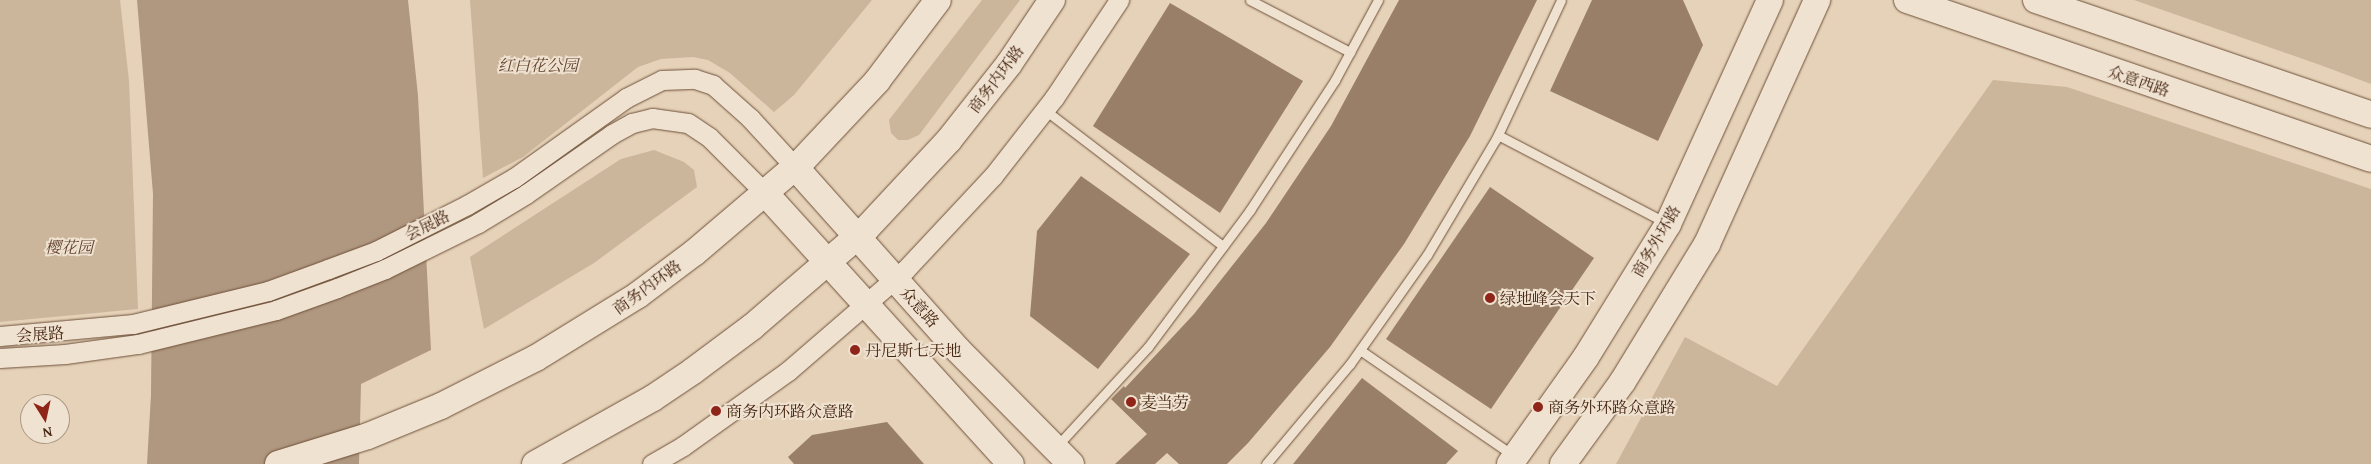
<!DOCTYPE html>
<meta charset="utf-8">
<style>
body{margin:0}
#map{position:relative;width:2371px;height:464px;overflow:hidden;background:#e6d2b8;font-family:"Gentium Book Plus","Noto Serif SC",serif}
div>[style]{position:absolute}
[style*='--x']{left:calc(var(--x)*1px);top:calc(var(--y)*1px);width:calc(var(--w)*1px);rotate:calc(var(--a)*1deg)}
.green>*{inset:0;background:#cbb59b}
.water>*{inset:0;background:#b0977f}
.building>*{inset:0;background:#997f67}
.roads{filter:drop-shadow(0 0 1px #6e503a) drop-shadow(0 0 1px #6e503a)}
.lane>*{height:9px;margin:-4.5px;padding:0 4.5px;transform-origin:4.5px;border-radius:4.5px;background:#efe2d1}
.street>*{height:19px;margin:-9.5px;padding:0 9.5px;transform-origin:9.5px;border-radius:9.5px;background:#efe2d1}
.secondary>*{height:26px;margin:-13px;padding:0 13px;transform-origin:13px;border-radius:13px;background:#efe2d1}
.dots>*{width:14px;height:14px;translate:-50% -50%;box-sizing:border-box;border:2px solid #efe2d1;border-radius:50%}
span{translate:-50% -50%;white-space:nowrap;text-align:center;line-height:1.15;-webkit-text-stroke:4px #efe2d1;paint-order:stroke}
.park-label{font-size:16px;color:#61422c;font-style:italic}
.street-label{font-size:16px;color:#462510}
.poi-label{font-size:16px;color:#462510}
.left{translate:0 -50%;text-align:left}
.north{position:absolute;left:20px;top:394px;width:50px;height:50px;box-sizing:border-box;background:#efe2d1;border:1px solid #ab9684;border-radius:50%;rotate:170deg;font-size:14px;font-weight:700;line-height:20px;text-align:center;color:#462510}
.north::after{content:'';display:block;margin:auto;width:18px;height:22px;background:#8f2418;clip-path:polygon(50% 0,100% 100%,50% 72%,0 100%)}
</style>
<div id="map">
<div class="green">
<i style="clip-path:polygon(0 0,120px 0,129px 81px,138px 309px,0 322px)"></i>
<i style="clip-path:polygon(470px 0,872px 0,794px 95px,774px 112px,730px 73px,708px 60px,693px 57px,661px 59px,638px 67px,523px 157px,483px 178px)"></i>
<i style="clip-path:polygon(982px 0,1020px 0,919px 135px,908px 140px,898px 140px,891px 133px,889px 120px)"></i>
<i style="clip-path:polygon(2134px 0,2371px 0,2371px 84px,2323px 66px)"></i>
<i style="clip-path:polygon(1993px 80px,2067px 87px,2371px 189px,2371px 464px,1616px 464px,1685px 337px,1777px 386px)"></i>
<i style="clip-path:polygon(654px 150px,684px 162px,694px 170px,697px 187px,594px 263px,484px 329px,470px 257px,621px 159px)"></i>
</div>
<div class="water">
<i style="clip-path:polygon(137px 0,408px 0,418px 96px,431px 350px,361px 384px,359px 464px,147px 464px,151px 395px,153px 194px)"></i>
</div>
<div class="building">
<i style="clip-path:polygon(1399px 0,1537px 0,1470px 136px,1404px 244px,1330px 347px,1248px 443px,1227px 464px,1179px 464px,1167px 453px,1155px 464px,1115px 464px,1147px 434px,1111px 399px,1124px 386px,1125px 388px,1194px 314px,1266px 223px,1331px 126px)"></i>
<i style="clip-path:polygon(1592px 0,1683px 0,1703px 45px,1658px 141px,1550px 91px)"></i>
<i style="clip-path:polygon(1170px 3px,1303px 81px,1220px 213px,1093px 126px)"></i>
<i style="clip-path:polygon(1081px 176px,1190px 254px,1098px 369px,1030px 316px,1037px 231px)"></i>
<i style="clip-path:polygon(1490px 187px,1594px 258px,1491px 409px,1386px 339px)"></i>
<i style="clip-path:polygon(1362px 378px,1458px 451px,1446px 464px,1293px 464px)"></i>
<i style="clip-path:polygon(887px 422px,924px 464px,794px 464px,788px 457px,812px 435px)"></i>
</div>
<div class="roads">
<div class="lane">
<i style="--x:1250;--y:0;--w:113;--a:27.5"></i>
<i style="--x:1045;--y:110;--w:224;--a:37.4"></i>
<i style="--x:1498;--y:135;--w:190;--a:27.6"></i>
<i style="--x:1360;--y:350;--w:187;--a:34.5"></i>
<i style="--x:1057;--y:446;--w:134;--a:-47.4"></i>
<i style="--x:1148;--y:347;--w:171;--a:-53.3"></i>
<i style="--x:1250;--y:210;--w:155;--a:-56.8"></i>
<i style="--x:1335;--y:80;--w:91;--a:-61.7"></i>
<i style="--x:1266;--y:464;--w:131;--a:-50"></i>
<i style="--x:1350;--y:364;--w:133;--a:-54.8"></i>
<i style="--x:1427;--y:255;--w:135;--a:-59.3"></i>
<i style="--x:1496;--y:139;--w:153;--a:-64.9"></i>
</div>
<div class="street">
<i style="--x:0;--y:336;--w:134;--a:-5.2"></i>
<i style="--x:133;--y:324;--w:139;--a:-13.7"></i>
<i style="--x:268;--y:291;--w:64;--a:-20.1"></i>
<i style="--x:328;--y:269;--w:51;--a:-20.6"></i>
<i style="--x:376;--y:251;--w:102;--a:-26.8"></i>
<i style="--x:467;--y:205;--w:54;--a:-29.9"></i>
<i style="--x:514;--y:178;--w:138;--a:-35.5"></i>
<i style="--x:626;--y:98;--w:40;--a:-26.6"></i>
<i style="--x:662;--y:80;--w:33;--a:-2"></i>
<i style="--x:695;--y:79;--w:19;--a:18"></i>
<i style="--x:713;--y:85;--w:50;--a:41.7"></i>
<i style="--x:750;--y:118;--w:67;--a:47.4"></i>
<i style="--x:0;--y:358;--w:65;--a:-3.5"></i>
<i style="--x:65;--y:354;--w:74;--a:-7.8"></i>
<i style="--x:138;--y:344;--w:142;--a:-13.8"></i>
<i style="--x:276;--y:310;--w:65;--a:-19.8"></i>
<i style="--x:337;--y:288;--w:52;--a:-21.6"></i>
<i style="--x:385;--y:269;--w:104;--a:-26.3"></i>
<i style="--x:478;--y:223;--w:56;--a:-31.1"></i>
<i style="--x:526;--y:194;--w:105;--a:-34.9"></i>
<i style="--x:612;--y:134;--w:23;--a:-29"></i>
<i style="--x:632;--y:123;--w:21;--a:-14"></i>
<i style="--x:652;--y:118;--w:36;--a:8"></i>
<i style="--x:688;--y:123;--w:25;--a:34"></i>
<i style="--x:709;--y:137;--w:79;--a:45"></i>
<i style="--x:652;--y:464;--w:36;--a:-30"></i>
<i style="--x:683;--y:446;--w:129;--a:-35.5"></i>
<i style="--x:788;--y:371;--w:155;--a:-40.8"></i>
<i style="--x:905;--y:270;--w:129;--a:-46.9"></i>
<i style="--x:993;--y:176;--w:99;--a:-52"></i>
<i style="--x:1054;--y:98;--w:118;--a:-56.4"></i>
</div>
<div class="secondary">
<i style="--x:1907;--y:0;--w:490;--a:18.9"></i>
<i style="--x:2036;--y:0;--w:354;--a:18.9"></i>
<i style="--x:795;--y:167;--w:244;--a:48.3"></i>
<i style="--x:957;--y:349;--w:162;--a:45.3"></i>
<i style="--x:765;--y:193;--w:366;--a:47.8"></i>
<i style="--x:278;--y:464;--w:94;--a:-17.3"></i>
<i style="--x:368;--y:436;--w:79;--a:-22.3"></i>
<i style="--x:441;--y:406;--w:106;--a:-26.8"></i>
<i style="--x:536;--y:358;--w:120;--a:-31.7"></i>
<i style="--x:638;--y:295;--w:70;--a:-36.9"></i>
<i style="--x:694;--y:253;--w:142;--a:-40.4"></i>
<i style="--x:802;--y:161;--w:110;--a:-46.8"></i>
<i style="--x:877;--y:81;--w:101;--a:-53"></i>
<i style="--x:535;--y:464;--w:135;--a:-29.2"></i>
<i style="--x:653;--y:398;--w:48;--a:-34"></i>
<i style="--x:693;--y:371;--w:74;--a:-36.7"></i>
<i style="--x:752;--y:327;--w:150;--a:-40.7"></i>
<i style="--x:866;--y:229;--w:122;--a:-47"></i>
<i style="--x:949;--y:140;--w:97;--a:-51.7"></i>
<i style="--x:1009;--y:64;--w:77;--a:-56.1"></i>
<i style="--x:1510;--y:464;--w:131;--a:-54.6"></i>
<i style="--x:1586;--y:357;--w:156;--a:-58.3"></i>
<i style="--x:1668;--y:224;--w:246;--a:-65.5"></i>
<i style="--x:1563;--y:464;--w:102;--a:-54.1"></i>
<i style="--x:1623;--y:381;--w:161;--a:-58.5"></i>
<i style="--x:1707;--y:244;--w:268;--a:-65.7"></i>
</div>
</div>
<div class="dots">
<i style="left:1490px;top:298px;background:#8f2418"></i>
<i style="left:855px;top:350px;background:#8f2418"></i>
<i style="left:1131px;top:402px;background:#8f2418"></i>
<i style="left:1538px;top:407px;background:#8f2418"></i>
<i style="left:716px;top:411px;background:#8f2418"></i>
</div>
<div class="park-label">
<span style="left:538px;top:65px">红白花公园</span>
<span style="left:69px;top:247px">樱花园</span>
</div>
<div class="street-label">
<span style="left:996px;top:79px;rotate:-53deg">商务内环路</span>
<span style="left:2139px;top:81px;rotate:19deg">众意西路</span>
<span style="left:427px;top:225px;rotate:-26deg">会展路</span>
<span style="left:1656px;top:241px;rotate:-60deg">商务外环路</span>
<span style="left:647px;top:287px;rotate:-36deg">商务内环路</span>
<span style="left:920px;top:307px;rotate:48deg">众意路</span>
<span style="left:40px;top:334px;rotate:-4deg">会展路</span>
</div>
<div class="poi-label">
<span class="left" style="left:1500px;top:298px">绿地峰会天下</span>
<span class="left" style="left:865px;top:350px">丹尼斯七天地</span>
<span class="left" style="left:1141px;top:402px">麦当劳</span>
<span class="left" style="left:1548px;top:407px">商务外环路众意路</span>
<span class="left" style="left:726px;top:411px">商务内环路众意路</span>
</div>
<div class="north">N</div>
</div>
